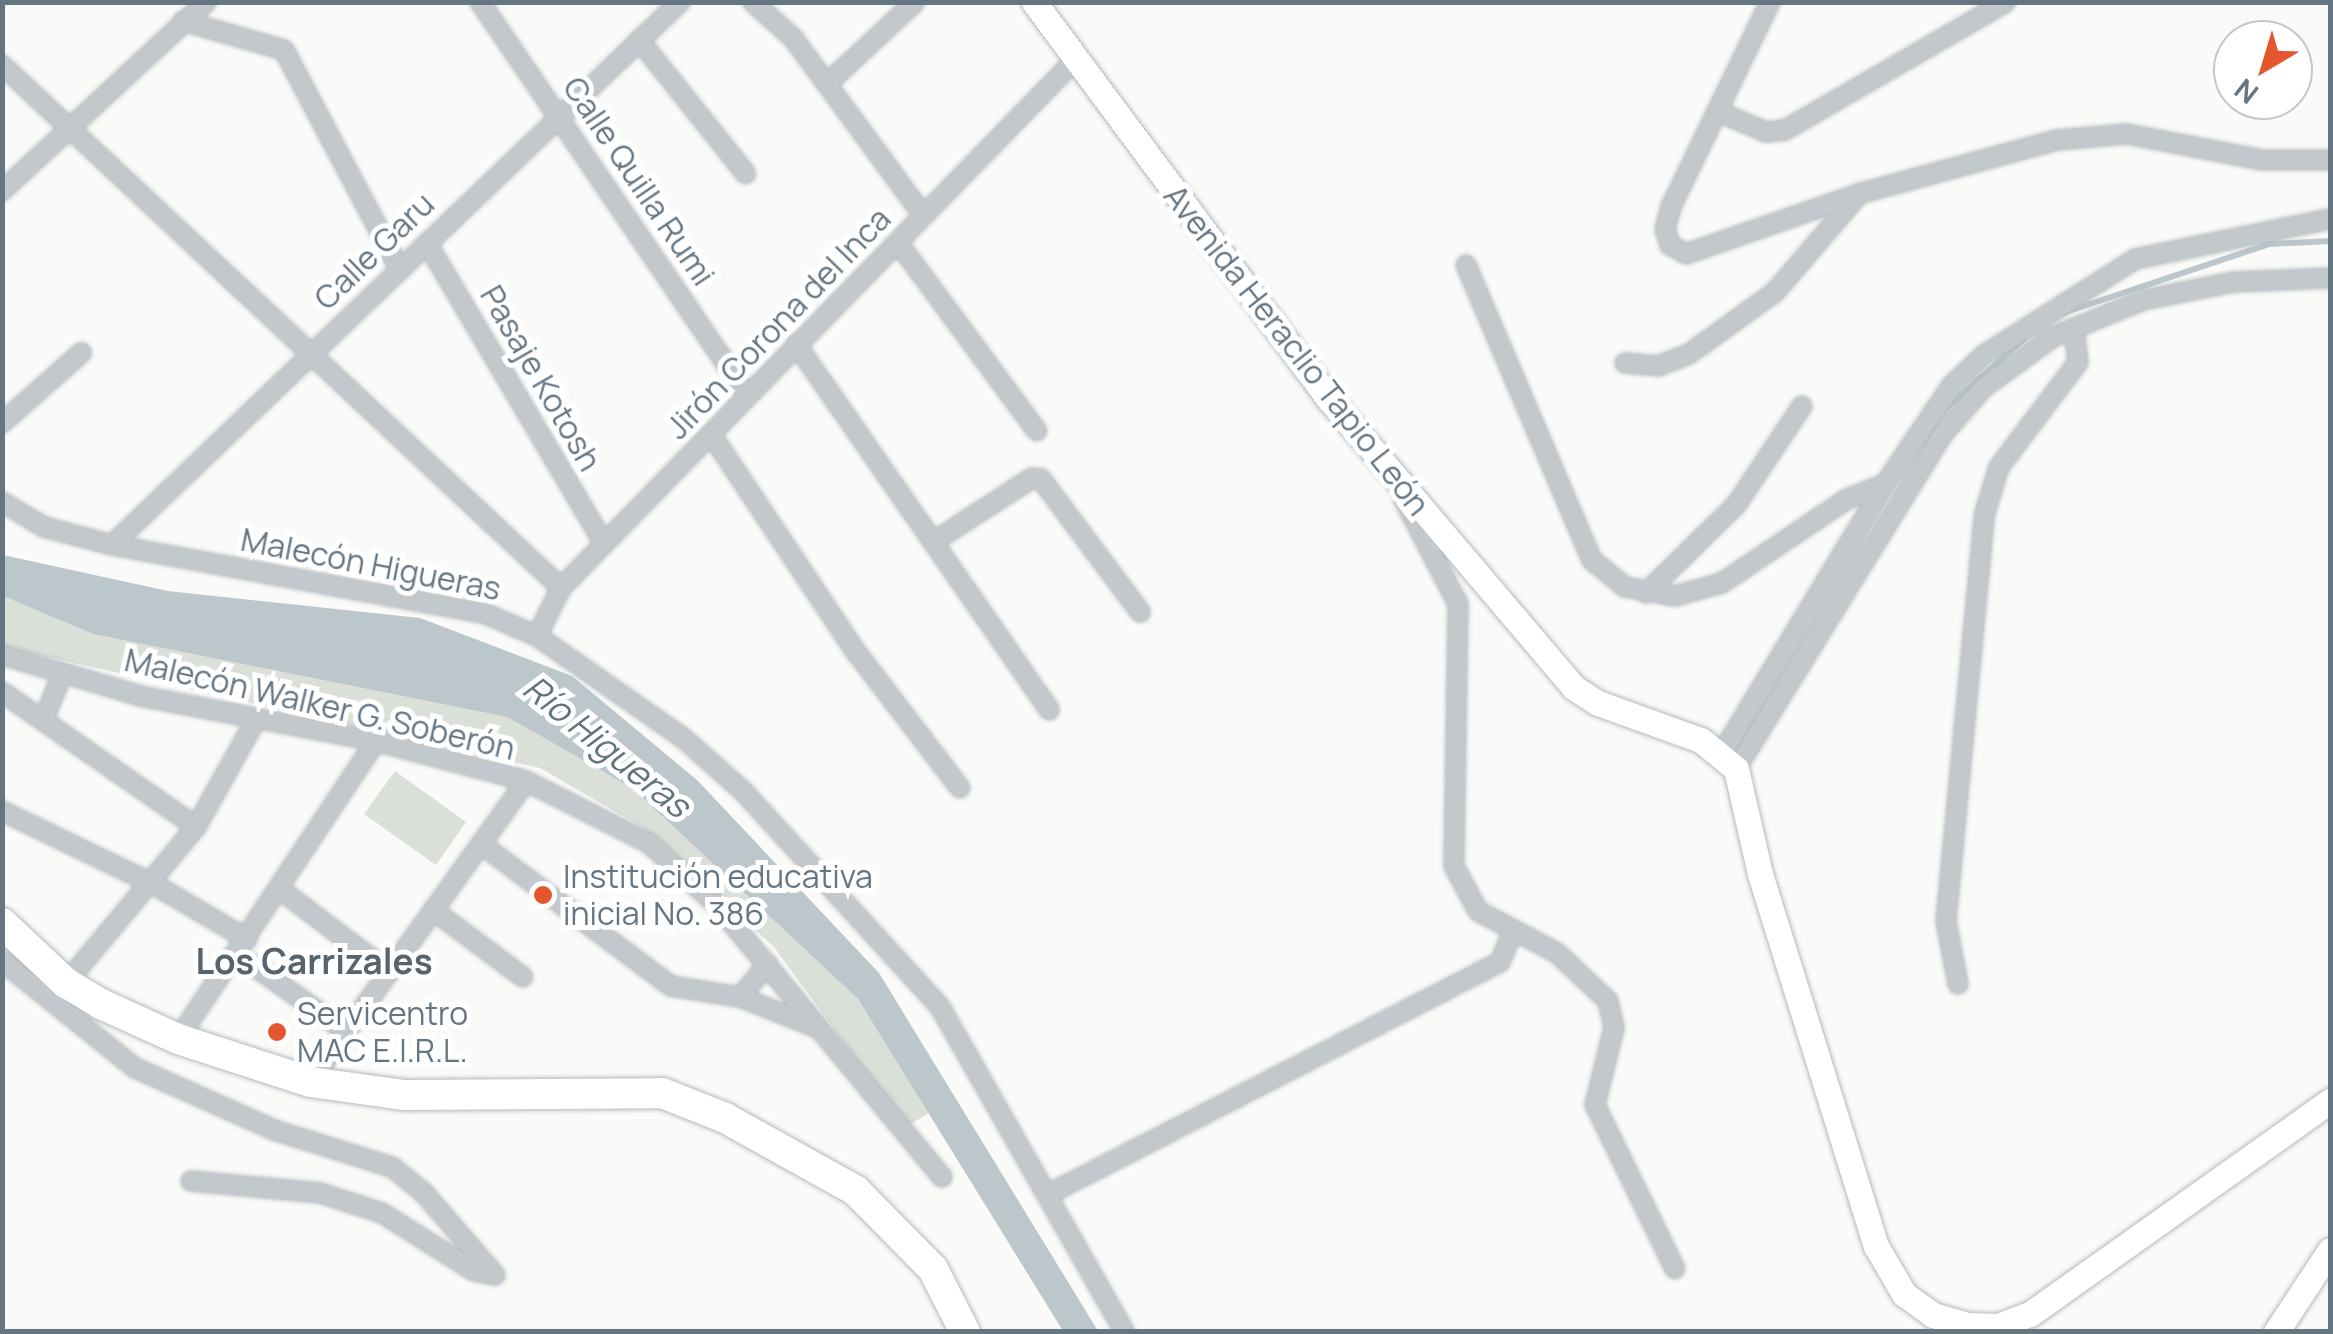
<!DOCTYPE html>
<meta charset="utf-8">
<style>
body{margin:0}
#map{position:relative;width:2333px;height:1334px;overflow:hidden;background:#fafaf8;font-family:Manrope,sans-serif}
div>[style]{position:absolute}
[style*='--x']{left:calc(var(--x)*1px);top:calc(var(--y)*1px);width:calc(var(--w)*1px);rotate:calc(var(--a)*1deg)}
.green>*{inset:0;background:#dadfd7}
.water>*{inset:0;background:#bbc7cb}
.stream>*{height:6px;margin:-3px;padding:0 3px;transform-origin:3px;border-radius:3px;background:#bbc7cb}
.roads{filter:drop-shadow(0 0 2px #b3babf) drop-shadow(0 0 2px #b3babf)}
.street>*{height:18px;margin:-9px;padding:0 9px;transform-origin:9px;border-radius:9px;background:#c3c8cc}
.secondary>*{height:25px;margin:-12.5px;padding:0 12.5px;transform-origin:12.5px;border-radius:12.5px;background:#fff}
.highway>*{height:30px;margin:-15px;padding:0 15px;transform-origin:15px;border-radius:15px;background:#fff}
.dots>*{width:28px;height:28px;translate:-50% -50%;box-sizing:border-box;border:5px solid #fff;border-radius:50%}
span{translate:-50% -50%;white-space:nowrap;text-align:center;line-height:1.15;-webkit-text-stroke:10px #fff;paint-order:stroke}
.street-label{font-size:32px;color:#657683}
.poi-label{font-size:32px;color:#657683}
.left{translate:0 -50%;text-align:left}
.water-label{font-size:35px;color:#60757c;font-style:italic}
.neighbourhood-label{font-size:35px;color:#57646e;font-weight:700}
.frame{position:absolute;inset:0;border:5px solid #657683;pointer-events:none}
.north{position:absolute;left:2213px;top:20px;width:100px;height:100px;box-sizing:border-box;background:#fff;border:2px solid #c1c8cd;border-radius:50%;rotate:218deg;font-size:28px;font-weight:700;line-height:40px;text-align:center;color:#657683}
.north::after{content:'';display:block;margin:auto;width:35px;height:45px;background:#e4572e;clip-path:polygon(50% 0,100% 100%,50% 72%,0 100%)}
</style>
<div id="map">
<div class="green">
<i style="clip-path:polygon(3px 596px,93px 634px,507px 717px,632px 788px,858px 999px,929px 1113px,906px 1127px,774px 947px,642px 827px,540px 768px,3px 647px)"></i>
<i style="clip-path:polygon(395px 771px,466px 822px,436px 865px,364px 814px)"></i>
</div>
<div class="water">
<i style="clip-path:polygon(3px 555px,168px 591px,420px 618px,572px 676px,697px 780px,879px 973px,1098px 1331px,1063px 1331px,858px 999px,632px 788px,507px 717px,93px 634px,3px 596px)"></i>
</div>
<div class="stream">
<i style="--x:2063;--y:313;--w:217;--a:-18.5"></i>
<i style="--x:2269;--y:244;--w:61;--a:-2.8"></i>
<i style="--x:1944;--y:410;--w:107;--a:-41.6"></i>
</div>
<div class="roads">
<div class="street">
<i style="--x:480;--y:2;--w:475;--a:55.8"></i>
<i style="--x:753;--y:2;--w:54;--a:42"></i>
<i style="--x:793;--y:38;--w:220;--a:53.7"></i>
<i style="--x:1770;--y:2;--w:228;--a:115.8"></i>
<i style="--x:1671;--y:207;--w:23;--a:105"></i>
<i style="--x:1665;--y:229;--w:17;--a:73"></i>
<i style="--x:1670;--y:245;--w:18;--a:29"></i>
<i style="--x:1686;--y:254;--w:182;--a:-19.2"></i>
<i style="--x:1858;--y:194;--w:206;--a:-15.2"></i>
<i style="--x:2057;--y:140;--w:70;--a:-4.9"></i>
<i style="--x:2127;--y:134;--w:137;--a:10.9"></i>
<i style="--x:2262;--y:160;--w:68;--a:0"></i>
<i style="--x:183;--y:21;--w:105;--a:16"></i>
<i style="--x:284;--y:50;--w:249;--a:62.2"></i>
<i style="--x:639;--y:40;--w:171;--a:51.4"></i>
<i style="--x:2;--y:65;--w:766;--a:43.09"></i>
<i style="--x:827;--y:84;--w:120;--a:-43"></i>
<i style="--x:1719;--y:112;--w:51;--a:23.1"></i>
<i style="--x:1766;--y:132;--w:19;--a:-6"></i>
<i style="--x:1785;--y:130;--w:255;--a:-30.1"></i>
<i style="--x:2;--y:191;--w:278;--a:-42.8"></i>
<i style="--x:427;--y:243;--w:349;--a:59.5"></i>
<i style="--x:899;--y:244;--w:232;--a:53.6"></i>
<i style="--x:1466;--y:265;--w:321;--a:66.9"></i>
<i style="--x:1592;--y:560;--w:43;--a:39.3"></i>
<i style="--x:1625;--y:587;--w:51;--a:10.2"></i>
<i style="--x:1675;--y:596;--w:49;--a:-15.5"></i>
<i style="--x:1722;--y:583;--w:151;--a:-33.9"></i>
<i style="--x:1847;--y:499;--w:41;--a:-21.5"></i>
<i style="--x:796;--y:344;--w:445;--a:55.3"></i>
<i style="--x:1625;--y:363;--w:33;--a:5"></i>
<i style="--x:1658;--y:366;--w:33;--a:-21"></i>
<i style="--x:1689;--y:354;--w:106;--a:-35.8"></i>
<i style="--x:1775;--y:292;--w:128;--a:-49.4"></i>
<i style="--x:2;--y:423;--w:106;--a:-41.5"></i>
<i style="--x:711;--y:434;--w:262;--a:56.4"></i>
<i style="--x:856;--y:652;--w:171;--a:52.6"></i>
<i style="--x:1403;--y:498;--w:119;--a:62.6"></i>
<i style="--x:1458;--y:604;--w:262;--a:90.9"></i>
<i style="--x:1454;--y:866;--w:51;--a:61.9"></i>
<i style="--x:1478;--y:911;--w:89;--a:28"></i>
<i style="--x:1557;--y:953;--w:70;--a:43.3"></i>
<i style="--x:1608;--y:1001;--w:28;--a:77"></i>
<i style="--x:1614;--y:1028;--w:79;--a:103.9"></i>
<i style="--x:1595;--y:1105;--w:182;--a:64"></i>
<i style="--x:2;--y:502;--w:49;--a:30.8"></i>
<i style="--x:44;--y:527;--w:70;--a:14.8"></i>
<i style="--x:112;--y:545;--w:378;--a:10.4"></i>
<i style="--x:484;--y:613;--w:58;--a:23.5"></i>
<i style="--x:537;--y:636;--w:177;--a:34.9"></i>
<i style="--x:682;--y:737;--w:80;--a:41.5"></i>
<i style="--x:742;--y:790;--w:294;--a:47.6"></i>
<i style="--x:940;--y:1007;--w:374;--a:60.4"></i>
<i style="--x:933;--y:542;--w:118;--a:-32.9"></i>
<i style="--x:1032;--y:478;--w:9;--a:6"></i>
<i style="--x:1041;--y:479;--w:166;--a:53.3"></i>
<i style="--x:112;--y:545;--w:786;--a:-43.71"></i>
<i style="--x:1646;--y:593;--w:126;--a:-44.4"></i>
<i style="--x:1736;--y:505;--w:119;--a:-56.3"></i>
<i style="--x:537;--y:636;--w:54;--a:-63.4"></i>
<i style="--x:561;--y:588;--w:737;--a:-45.77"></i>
<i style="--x:2;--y:655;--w:144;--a:16.5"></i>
<i style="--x:140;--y:696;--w:240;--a:10.8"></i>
<i style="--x:376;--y:741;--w:155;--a:14.9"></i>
<i style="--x:526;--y:781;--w:138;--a:26.8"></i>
<i style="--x:649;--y:843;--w:92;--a:42.4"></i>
<i style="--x:717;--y:905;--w:353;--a:50.4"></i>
<i style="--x:2;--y:692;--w:236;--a:34.8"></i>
<i style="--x:44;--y:719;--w:48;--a:-68.2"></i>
<i style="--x:1722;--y:753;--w:315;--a:-58.8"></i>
<i style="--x:1885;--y:484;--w:120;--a:-55.9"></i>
<i style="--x:1952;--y:385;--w:44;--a:-43.2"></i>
<i style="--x:1984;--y:355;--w:179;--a:-32.4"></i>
<i style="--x:2135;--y:259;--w:199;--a:-11.6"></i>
<i style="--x:1736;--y:769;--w:394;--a:-58.3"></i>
<i style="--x:1943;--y:434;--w:61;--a:-49"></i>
<i style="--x:1983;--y:388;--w:87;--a:-36.1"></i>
<i style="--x:2053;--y:337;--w:97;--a:-22.3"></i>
<i style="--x:2143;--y:300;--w:93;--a:-11.2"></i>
<i style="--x:2234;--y:282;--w:96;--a:-2.4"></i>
<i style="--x:2;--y:811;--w:168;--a:25.8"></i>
<i style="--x:153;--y:884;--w:109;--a:30.3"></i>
<i style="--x:481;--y:844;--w:237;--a:36.8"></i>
<i style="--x:671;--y:986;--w:70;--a:9.1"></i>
<i style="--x:740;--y:997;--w:86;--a:21.8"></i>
<i style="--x:281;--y:890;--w:136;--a:37.2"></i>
<i style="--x:433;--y:910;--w:112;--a:36.7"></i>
<i style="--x:237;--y:954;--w:133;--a:35.2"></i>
<i style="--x:2;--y:961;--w:171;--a:38.8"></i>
<i style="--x:135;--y:1068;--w:152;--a:24"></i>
<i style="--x:274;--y:1130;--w:124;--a:17.4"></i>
<i style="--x:392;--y:1167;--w:40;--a:39"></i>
<i style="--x:423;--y:1192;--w:110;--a:49.1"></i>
<i style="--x:66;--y:983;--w:203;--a:-50.2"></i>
<i style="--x:196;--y:827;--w:125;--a:-60.8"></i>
<i style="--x:1958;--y:984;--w:64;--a:-100.8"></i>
<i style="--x:1946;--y:921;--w:407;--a:-84.6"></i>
<i style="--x:1984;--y:516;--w:51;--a:-73"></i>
<i style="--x:1999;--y:467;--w:131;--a:-53"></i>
<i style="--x:2078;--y:362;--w:34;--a:-97"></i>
<i style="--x:740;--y:997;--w:43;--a:-49.7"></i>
<i style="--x:178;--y:1039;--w:358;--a:-56.4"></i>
<i style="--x:310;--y:1082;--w:370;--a:-54.3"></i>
<i style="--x:191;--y:1181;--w:130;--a:5.3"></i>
<i style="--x:320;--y:1193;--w:65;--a:17.9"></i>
<i style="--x:382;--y:1213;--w:109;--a:32.2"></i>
<i style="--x:474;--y:1271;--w:21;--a:11"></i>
<i style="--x:1047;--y:1195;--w:509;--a:-27.22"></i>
<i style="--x:1500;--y:962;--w:34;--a:-67"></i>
</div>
<div class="secondary">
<i style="--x:1034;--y:2;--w:496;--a:53.4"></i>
<i style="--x:1330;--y:400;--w:376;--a:49.7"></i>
<i style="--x:1573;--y:687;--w:30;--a:33"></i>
<i style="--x:1598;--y:703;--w:109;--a:19.8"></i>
<i style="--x:1701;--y:740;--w:45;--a:39.6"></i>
<i style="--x:1736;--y:769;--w:108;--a:77.1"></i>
<i style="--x:1760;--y:874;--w:390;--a:72.7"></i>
<i style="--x:1876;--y:1246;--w:56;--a:59.7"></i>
<i style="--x:1904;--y:1294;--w:36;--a:36"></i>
<i style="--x:1933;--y:1315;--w:35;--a:16"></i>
<i style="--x:1967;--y:1325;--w:31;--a:2"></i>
<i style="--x:1998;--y:1326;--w:34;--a:-21"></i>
<i style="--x:2030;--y:1314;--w:368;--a:-35.4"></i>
<i style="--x:2276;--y:1332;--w:98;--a:-56.6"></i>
</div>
<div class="highway">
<i style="--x:2;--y:923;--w:88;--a:43.2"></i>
<i style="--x:66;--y:983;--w:41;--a:31"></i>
<i style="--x:101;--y:1004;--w:85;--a:24.4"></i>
<i style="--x:178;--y:1039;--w:139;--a:18"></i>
<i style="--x:310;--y:1082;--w:96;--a:7.8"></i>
<i style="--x:405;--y:1095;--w:257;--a:-0.4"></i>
<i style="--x:662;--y:1093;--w:68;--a:21.6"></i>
<i style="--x:725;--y:1118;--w:149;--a:29"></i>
<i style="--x:855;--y:1190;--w:111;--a:45.4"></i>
<i style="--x:933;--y:1269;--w:71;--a:63.1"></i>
</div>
</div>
<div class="dots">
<i style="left:543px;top:895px;background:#e4572e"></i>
<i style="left:277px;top:1032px;background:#e4572e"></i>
</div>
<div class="street-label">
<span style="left:639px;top:181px;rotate:56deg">Calle Quilla Rumi</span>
<span style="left:374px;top:251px;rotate:-44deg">Calle Garu</span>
<span style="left:778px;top:323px;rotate:-46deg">Jirón Corona del Inca</span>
<span style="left:1297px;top:350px;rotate:52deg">Avenida Heraclio Tapio León</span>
<span style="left:541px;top:378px;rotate:60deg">Pasaje Kotosh</span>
<span style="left:371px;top:564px;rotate:11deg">Malecón Higueras</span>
<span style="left:320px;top:704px;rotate:13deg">Malecón Walker G. Soberón</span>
</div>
<div class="poi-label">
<span class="left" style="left:563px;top:895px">Institución educativa<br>inicial No. 386</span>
<span class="left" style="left:297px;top:1032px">Servicentro<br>MAC E.I.R.L.</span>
</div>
<div class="water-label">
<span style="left:607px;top:746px;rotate:39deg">Río Higueras</span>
</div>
<div class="neighbourhood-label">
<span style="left:314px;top:961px">Los Carrizales</span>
</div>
<div class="frame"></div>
<div class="north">N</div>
</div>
